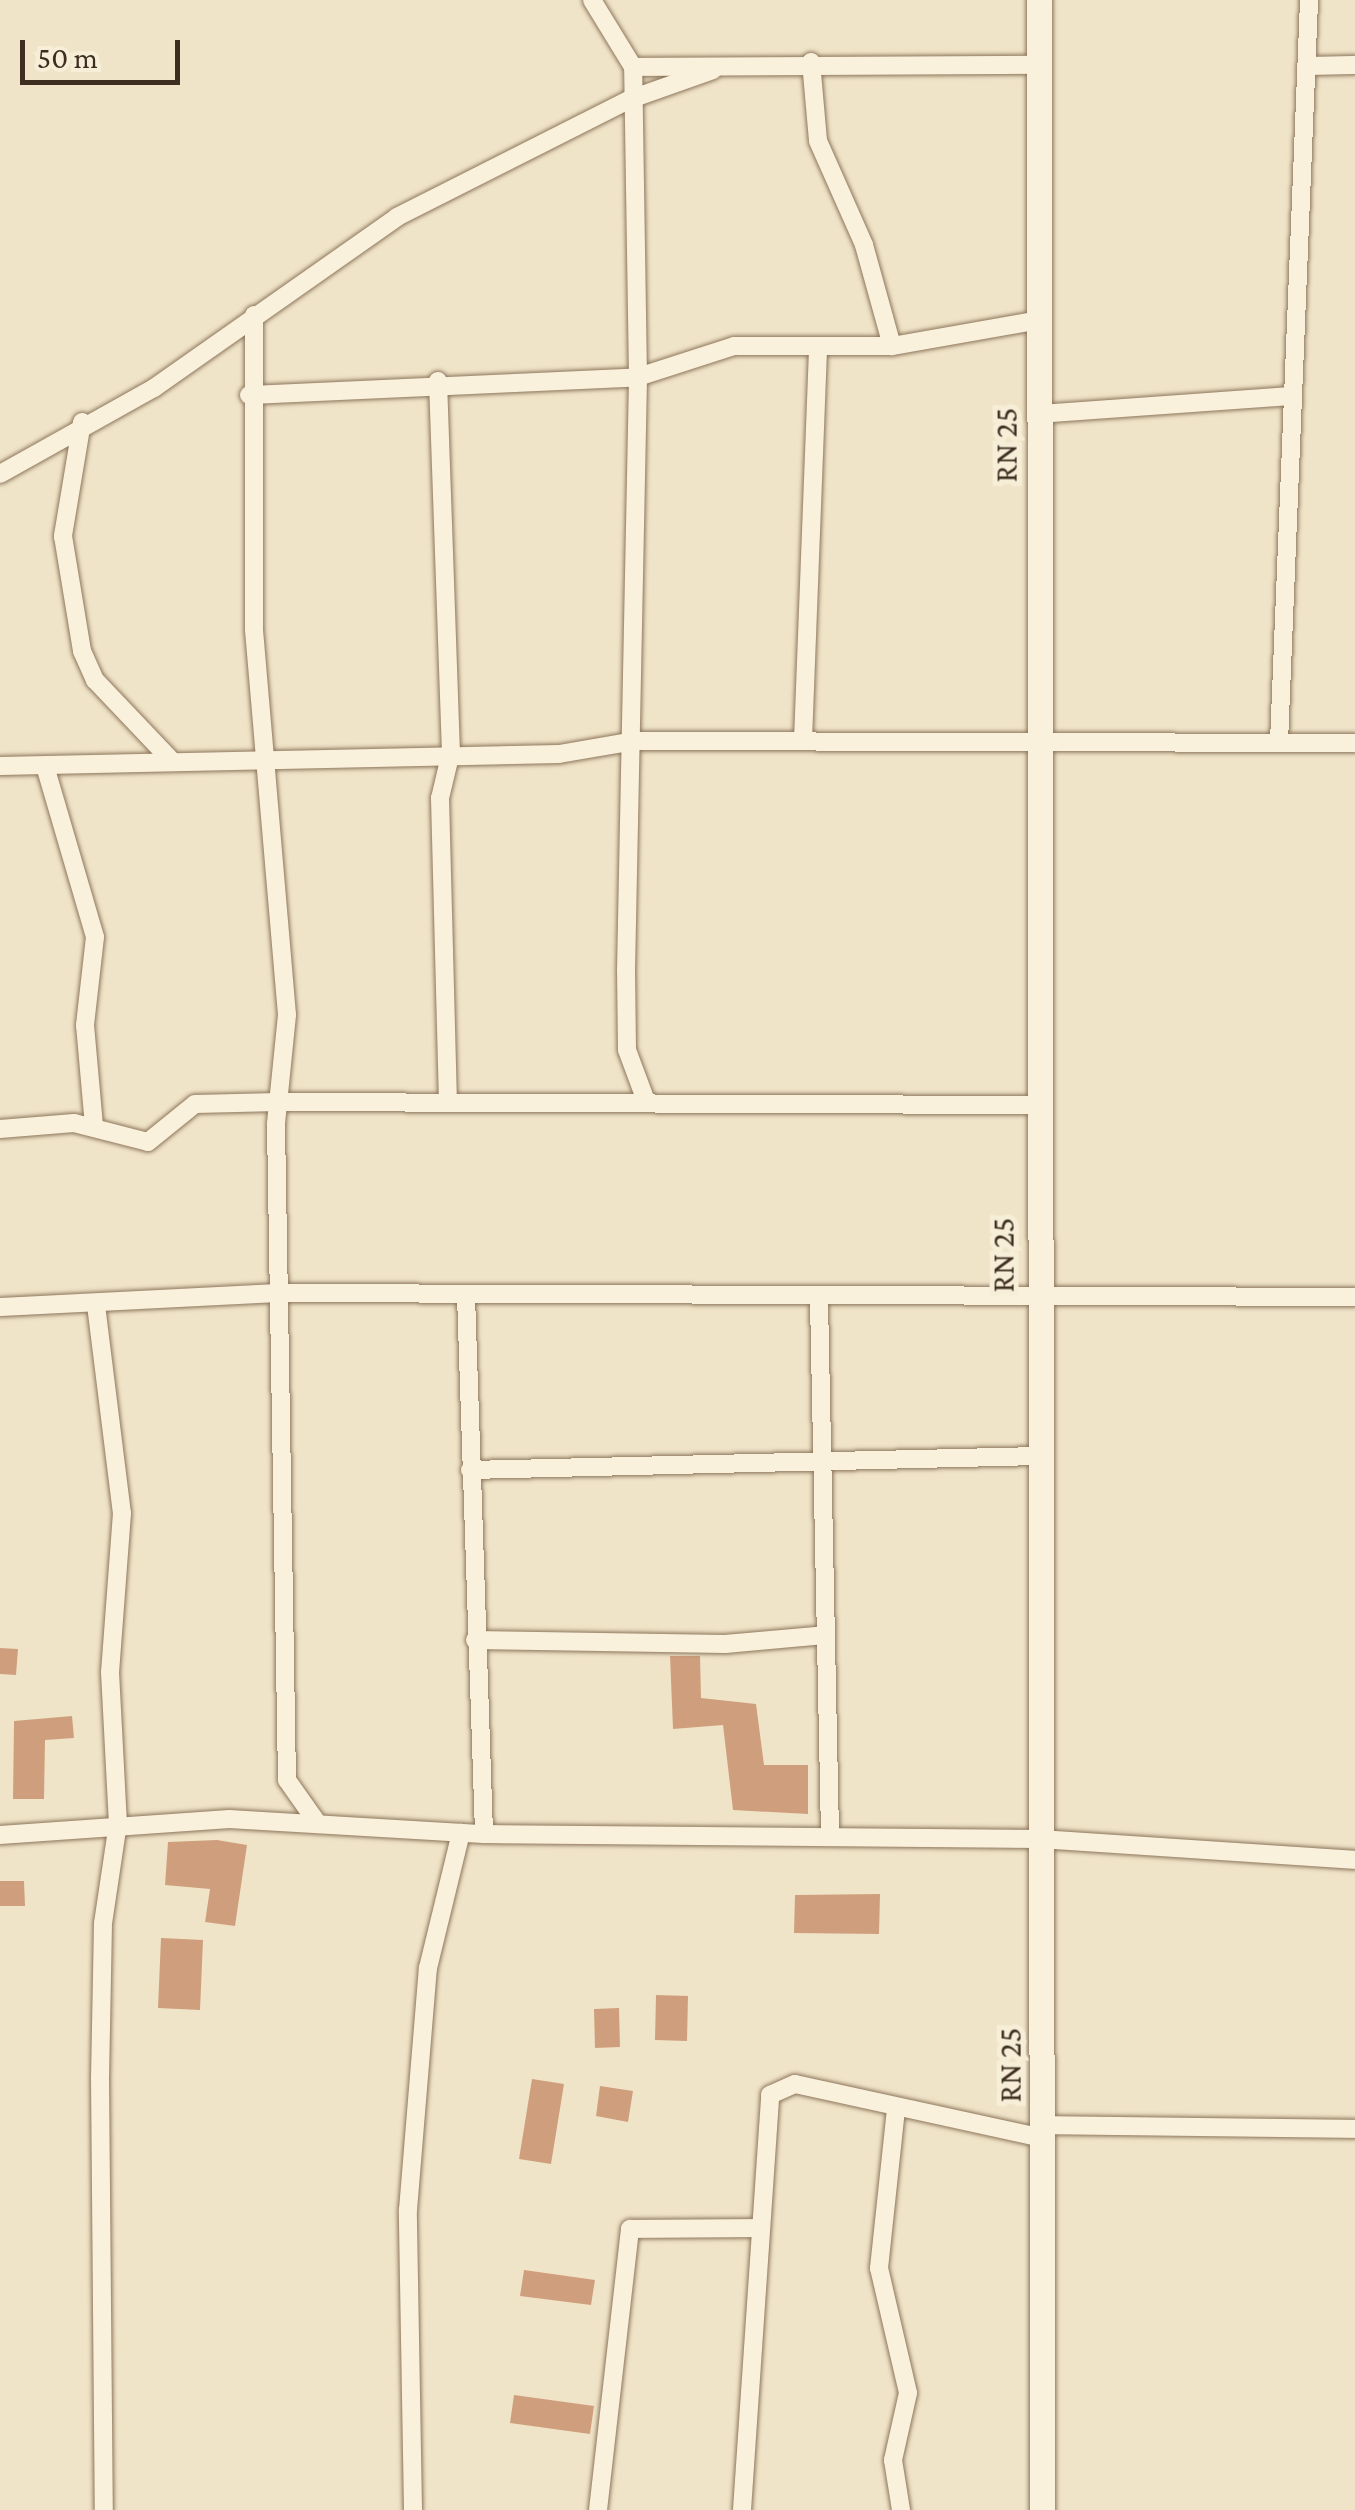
<!DOCTYPE html>
<style>
body{margin:0}
#map{position:relative;width:1355px;height:2510px;overflow:hidden;background:#f0e4c8;font-family:"Crimson Pro",serif}
div>[style]{position:absolute}
[style*='--x']{left:calc(var(--x)*1px);top:calc(var(--y)*1px);width:calc(var(--w)*1px);rotate:calc(var(--a)*1deg)}
.building>*{inset:0;background:#cf9f7d}
.roads{filter:drop-shadow(0 0 2px #8d765c) drop-shadow(0 0 2px #8d765c)}
.street>*{height:18px;margin:-9px;padding:0 9px;transform-origin:9px;border-radius:9px;background:#faf1dc}
.secondary>*{height:25px;margin:-12.5px;padding:0 12.5px;transform-origin:12.5px;border-radius:12.5px;background:#faf1dc}
span{translate:-50% -50%;white-space:nowrap;text-align:center;line-height:1.15;-webkit-text-stroke:10px #f7eed8;paint-order:stroke}
.street-label{font-size:32px;color:#3d2e20}
.scale{position:absolute;left:20px;top:40px;width:160px;height:45px;box-sizing:border-box;border:5px solid #3d2e20;border-top:0;padding-left:12px;font-size:30px;line-height:35px;white-space:nowrap;color:#3d2e20;-webkit-text-stroke:8px #f7eed8;paint-order:stroke}
</style>
<div id="map">
<div class="building">
<i style="clip-path:polygon(0 1648px,18px 1649px,16px 1675px,0 1674px)"></i>
<i style="clip-path:polygon(670px 1656px,700px 1656px,701px 1698px,756px 1704px,764px 1765px,808px 1765px,808px 1814px,733px 1810px,723px 1725px,673px 1729px)"></i>
<i style="clip-path:polygon(72px 1716px,74px 1738px,45px 1740px,44px 1799px,13px 1799px,14px 1721px)"></i>
<i style="clip-path:polygon(217px 1840px,247px 1845px,235px 1926px,205px 1922px,210px 1889px,165px 1885px,168px 1842px)"></i>
<i style="clip-path:polygon(0 1881px,24px 1881px,25px 1906px,0 1906px)"></i>
<i style="clip-path:polygon(880px 1894px,879px 1934px,794px 1933px,795px 1895px)"></i>
<i style="clip-path:polygon(161px 1938px,203px 1940px,200px 2010px,158px 2008px)"></i>
<i style="clip-path:polygon(656px 1995px,688px 1996px,687px 2041px,655px 2040px)"></i>
<i style="clip-path:polygon(619px 2008px,620px 2047px,595px 2048px,594px 2009px)"></i>
<i style="clip-path:polygon(532px 2079px,564px 2084px,551px 2164px,519px 2159px)"></i>
<i style="clip-path:polygon(600px 2086px,633px 2091px,628px 2122px,596px 2116px)"></i>
<i style="clip-path:polygon(524px 2270px,595px 2280px,591px 2305px,520px 2296px)"></i>
<i style="clip-path:polygon(514px 2395px,594px 2406px,590px 2434px,510px 2423px)"></i>
</div>
<div class="roads">
<div class="street">
<i style="--x:592;--y:0;--w:79;--a:58.5"></i>
<i style="--x:811;--y:62;--w:79;--a:84.9"></i>
<i style="--x:818;--y:141;--w:114;--a:66.1"></i>
<i style="--x:864;--y:245;--w:105;--a:74.5"></i>
<i style="--x:1306;--y:66;--w:49;--a:-1.2"></i>
<i style="--x:254;--y:315;--w:315;--a:90"></i>
<i style="--x:254;--y:630;--w:386;--a:85.1"></i>
<i style="--x:287;--y:1015;--w:110;--a:95.8"></i>
<i style="--x:276;--y:1124;--w:656;--a:89.04"></i>
<i style="--x:287;--y:1780;--w:54;--a:54.8"></i>
<i style="--x:438;--y:381;--w:371;--a:88"></i>
<i style="--x:451;--y:752;--w:47;--a:103.4"></i>
<i style="--x:440;--y:798;--w:302;--a:88.5"></i>
<i style="--x:249;--y:395;--w:389;--a:-2.6"></i>
<i style="--x:638;--y:377;--w:101;--a:-17.9"></i>
<i style="--x:734;--y:346;--w:158;--a:0"></i>
<i style="--x:892;--y:346;--w:149;--a:-10"></i>
<i style="--x:1039;--y:414;--w:254;--a:-4.1"></i>
<i style="--x:82;--y:422;--w:116;--a:99.5"></i>
<i style="--x:63;--y:536;--w:117;--a:80.6"></i>
<i style="--x:82;--y:651;--w:32;--a:66"></i>
<i style="--x:95;--y:680;--w:110;--a:46.5"></i>
<i style="--x:0;--y:474;--w:176;--a:-29.2"></i>
<i style="--x:154;--y:388;--w:297;--a:-35.1"></i>
<i style="--x:397;--y:217;--w:262;--a:-26.8"></i>
<i style="--x:631;--y:99;--w:87;--a:-19.5"></i>
<i style="--x:803;--y:740;--w:389;--a:-87.8"></i>
<i style="--x:1279;--y:742;--w:743;--a:-87.68"></i>
<i style="--x:0;--y:766;--w:559;--a:-1.23"></i>
<i style="--x:559;--y:754;--w:76;--a:-9.8"></i>
<i style="--x:634;--y:741;--w:721;--a:0.16"></i>
<i style="--x:45;--y:766;--w:178;--a:73.7"></i>
<i style="--x:95;--y:937;--w:89;--a:96.5"></i>
<i style="--x:85;--y:1025;--w:101;--a:84.9"></i>
<i style="--x:646;--y:1101;--w:54;--a:-110.4"></i>
<i style="--x:627;--y:1050;--w:79;--a:-90.7"></i>
<i style="--x:626;--y:971;--w:594;--a:-88.84"></i>
<i style="--x:638;--y:377;--w:310;--a:-90.9"></i>
<i style="--x:633;--y:67;--w:406;--a:-0.3"></i>
<i style="--x:0;--y:1129;--w:74;--a:-4.6"></i>
<i style="--x:74;--y:1123;--w:76;--a:14.4"></i>
<i style="--x:148;--y:1142;--w:60;--a:-39"></i>
<i style="--x:195;--y:1104;--w:83;--a:-1.4"></i>
<i style="--x:278;--y:1102;--w:758;--a:0.23"></i>
<i style="--x:466;--y:1296;--w:538;--a:88.08"></i>
<i style="--x:819;--y:1300;--w:536;--a:88.82"></i>
<i style="--x:96;--y:1305;--w:210;--a:82.9"></i>
<i style="--x:122;--y:1513;--w:159;--a:94.3"></i>
<i style="--x:110;--y:1672;--w:151;--a:87"></i>
<i style="--x:118;--y:1823;--w:101;--a:98.5"></i>
<i style="--x:103;--y:1923;--w:154;--a:91.1"></i>
<i style="--x:100;--y:2077;--w:433;--a:89.5"></i>
<i style="--x:0;--y:1307;--w:279;--a:-2.9"></i>
<i style="--x:279;--y:1293;--w:1076;--a:0.21"></i>
<i style="--x:470;--y:1470;--w:567;--a:-1.41"></i>
<i style="--x:475;--y:1640;--w:250;--a:0.9"></i>
<i style="--x:725;--y:1644;--w:100;--a:-5.1"></i>
<i style="--x:0;--y:1835;--w:230;--a:-4"></i>
<i style="--x:229;--y:1819;--w:255;--a:3.4"></i>
<i style="--x:484;--y:1834;--w:557;--a:0.51"></i>
<i style="--x:1041;--y:1839;--w:315;--a:3.8"></i>
<i style="--x:896;--y:2109;--w:160;--a:96.1"></i>
<i style="--x:879;--y:2268;--w:128;--a:76.9"></i>
<i style="--x:908;--y:2393;--w:69;--a:102.6"></i>
<i style="--x:893;--y:2460;--w:51;--a:80.9"></i>
<i style="--x:1043;--y:2125;--w:312;--a:0.7"></i>
<i style="--x:413;--y:2510;--w:300;--a:-91"></i>
<i style="--x:408;--y:2210;--w:243;--a:-85.3"></i>
<i style="--x:428;--y:1968;--w:139;--a:-76.3"></i>
<i style="--x:598;--y:2510;--w:283;--a:-83.5"></i>
<i style="--x:630;--y:2229;--w:128;--a:-0.4"></i>
<i style="--x:742;--y:2510;--w:416;--a:-86.1"></i>
<i style="--x:770;--y:2095;--w:27;--a:-24"></i>
<i style="--x:795;--y:2084;--w:254;--a:12.3"></i>
</div>
<div class="secondary">
<i style="--x:1039;--y:0;--w:2510;--a:89.93"></i>
</div>
</div>
<div class="street-label">
<span style="left:1006px;top:445px;rotate:-90deg">RN 25</span>
<span style="left:1003px;top:1255px;rotate:-90deg">RN 25</span>
<span style="left:1010px;top:2065px;rotate:-90deg">RN 25</span>
</div>
<div class="scale">50 m</div>
</div>
